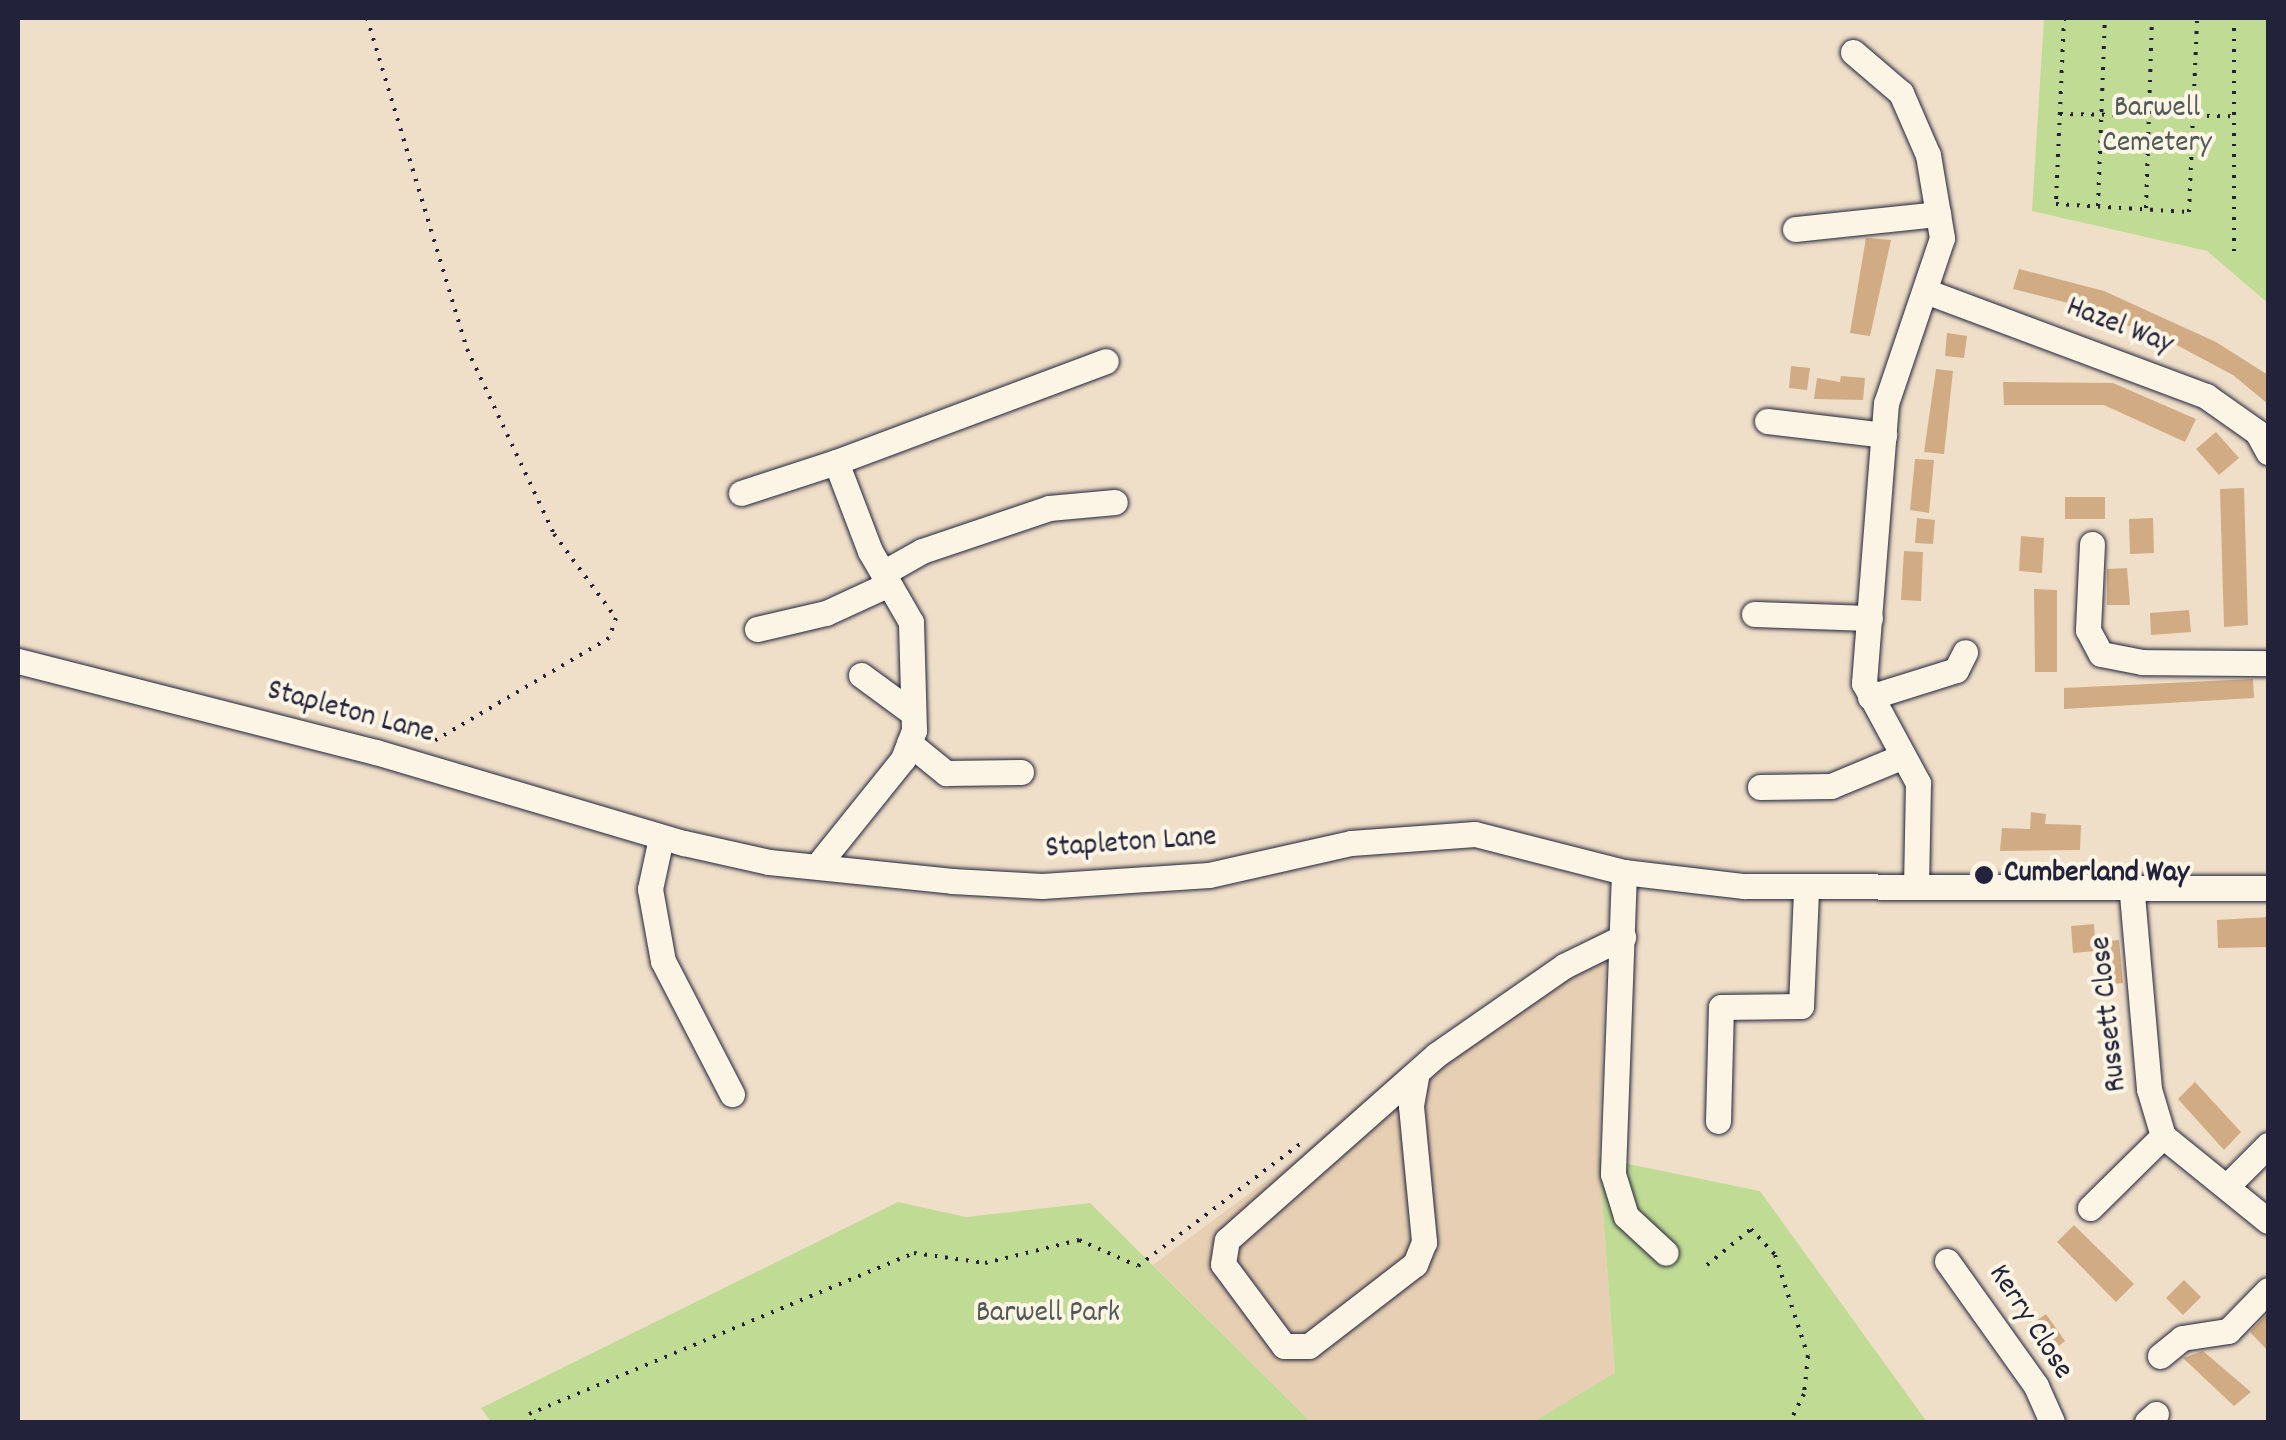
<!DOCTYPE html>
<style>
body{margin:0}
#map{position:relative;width:2286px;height:1440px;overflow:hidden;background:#efdfc8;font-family:Dekko,sans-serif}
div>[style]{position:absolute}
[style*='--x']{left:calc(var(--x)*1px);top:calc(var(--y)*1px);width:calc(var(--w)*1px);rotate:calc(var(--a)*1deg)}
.built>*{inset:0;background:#e6cfb3}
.green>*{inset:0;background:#c0dc94}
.building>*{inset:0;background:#d1ab83}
.path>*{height:4px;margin-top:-2px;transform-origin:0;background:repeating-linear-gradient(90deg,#22223b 0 2.5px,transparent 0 10.5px)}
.roads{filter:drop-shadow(0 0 2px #22223b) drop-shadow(0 0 2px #22223b)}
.minor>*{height:25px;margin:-12.5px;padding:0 12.5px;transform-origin:12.5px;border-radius:12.5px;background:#fcf5e5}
.dots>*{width:28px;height:28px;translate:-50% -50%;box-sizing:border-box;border:5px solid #fcf5e5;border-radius:50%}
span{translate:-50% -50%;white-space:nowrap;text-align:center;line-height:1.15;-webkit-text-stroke:8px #fcf5e5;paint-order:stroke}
.park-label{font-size:30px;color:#515a56}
.street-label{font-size:30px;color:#22223b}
.poi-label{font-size:30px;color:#22223b;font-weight:700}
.left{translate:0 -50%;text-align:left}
.frame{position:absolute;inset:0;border:20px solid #22223b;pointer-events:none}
</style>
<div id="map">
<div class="built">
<i style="clip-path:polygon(1606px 928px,1599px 1158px,1615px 1374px,1533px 1422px,1311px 1422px,1153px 1265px,1300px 1156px,1399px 1069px)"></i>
</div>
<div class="green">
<i style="clip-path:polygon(2044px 18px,2268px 18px,2268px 303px,2207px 251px,2032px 211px)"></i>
<i style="clip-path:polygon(1599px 1158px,1760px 1191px,1927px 1422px,1533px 1422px,1615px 1373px)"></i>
<i style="clip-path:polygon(898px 1202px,966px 1217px,1090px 1203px,1311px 1422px,491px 1422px,481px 1408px)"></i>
</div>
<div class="building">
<i style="clip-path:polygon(1866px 238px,1891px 240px,1870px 336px,1850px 333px)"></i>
<i style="clip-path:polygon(2019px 269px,2104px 291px,2216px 342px,2268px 375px,2268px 404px,2233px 375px,2156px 334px,2109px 320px,2111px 314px,2013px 289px)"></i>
<i style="clip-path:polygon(1947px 333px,1967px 336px,1964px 358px,1945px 356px)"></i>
<i style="clip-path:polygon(1791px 366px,1810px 368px,1807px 390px,1789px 388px)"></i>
<i style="clip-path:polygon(1936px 369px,1953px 371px,1944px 454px,1924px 452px)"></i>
<i style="clip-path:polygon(1841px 376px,1865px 378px,1863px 400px,1814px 399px,1817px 378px,1840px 382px)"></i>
<i style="clip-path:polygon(2003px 382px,2113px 383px,2196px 419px,2185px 442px,2104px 405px,2004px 405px)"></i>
<i style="clip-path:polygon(2216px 432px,2239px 458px,2219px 475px,2196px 449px)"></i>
<i style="clip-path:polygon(1915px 459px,1934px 460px,1929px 513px,1910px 510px)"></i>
<i style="clip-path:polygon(2244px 488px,2248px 625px,2224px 627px,2220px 489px)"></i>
<i style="clip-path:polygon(2065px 497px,2105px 497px,2105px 519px,2065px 519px)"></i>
<i style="clip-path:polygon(1917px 518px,1935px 520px,1933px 544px,1915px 543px)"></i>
<i style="clip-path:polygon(2153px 518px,2154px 553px,2130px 554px,2129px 519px)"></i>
<i style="clip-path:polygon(2021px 536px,2044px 538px,2042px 573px,2019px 571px)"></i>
<i style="clip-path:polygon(1904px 551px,1923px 552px,1921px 601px,1901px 600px)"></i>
<i style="clip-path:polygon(2127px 568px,2130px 605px,2107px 605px,2107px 569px)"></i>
<i style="clip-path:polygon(2034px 589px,2057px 590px,2057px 672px,2035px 672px)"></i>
<i style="clip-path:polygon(2189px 610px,2191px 632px,2151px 635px,2150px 613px)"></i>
<i style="clip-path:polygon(2253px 679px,2254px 698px,2064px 709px,2064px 688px)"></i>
<i style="clip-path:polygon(2031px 812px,2046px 814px,2045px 824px,2081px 825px,2080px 850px,2000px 851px,2002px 828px,2030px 829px)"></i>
<i style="clip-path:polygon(2268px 917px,2268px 947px,2218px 948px,2217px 920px)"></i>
<i style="clip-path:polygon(2094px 924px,2096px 951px,2073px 953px,2071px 926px)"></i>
<i style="clip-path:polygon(2119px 940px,2123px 983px,2102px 985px,2098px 942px)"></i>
<i style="clip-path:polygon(2195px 1082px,2241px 1132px,2224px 1150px,2178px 1099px)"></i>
<i style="clip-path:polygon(2074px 1225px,2134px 1284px,2116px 1302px,2057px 1242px)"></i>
<i style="clip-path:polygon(2184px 1280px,2201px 1297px,2183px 1315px,2166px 1298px)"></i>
<i style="clip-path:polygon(2268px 1313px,2268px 1351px,2250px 1332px)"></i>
<i style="clip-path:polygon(2046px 1314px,2065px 1341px,2046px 1356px,2025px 1329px)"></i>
<i style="clip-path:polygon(2203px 1351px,2251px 1392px,2234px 1406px,2183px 1358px)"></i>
</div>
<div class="path">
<i style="--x:367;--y:18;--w:346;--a:73.2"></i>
<i style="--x:467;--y:349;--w:204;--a:64.8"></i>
<i style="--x:554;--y:534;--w:104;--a:53.6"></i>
<i style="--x:616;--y:618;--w:21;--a:109"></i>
<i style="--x:609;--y:638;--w:209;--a:149.5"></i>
<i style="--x:2064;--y:18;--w:186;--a:92.5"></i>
<i style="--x:2056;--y:204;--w:133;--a:3.4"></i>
<i style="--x:2189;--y:212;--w:194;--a:-87.6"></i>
<i style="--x:2234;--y:18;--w:238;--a:90"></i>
<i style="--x:2060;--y:114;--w:175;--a:0.7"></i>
<i style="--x:2098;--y:206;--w:188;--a:-87.9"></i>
<i style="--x:2146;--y:208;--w:190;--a:-88.2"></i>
<i style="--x:1707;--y:1265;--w:57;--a:-39.3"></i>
<i style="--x:1751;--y:1229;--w:35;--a:47"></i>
<i style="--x:1775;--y:1255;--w:106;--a:71.9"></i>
<i style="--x:1808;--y:1356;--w:38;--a:96"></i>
<i style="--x:1804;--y:1394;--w:31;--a:117"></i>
<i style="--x:535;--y:1422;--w:10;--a:-127"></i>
<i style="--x:529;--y:1414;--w:417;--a:-22.7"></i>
<i style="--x:914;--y:1253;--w:72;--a:8"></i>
<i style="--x:985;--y:1263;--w:97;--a:-13.7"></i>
<i style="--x:1079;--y:1240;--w:64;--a:23.8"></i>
<i style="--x:1138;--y:1266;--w:204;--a:-37"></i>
</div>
<div class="roads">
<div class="minor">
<i style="--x:1853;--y:52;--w:63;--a:40.5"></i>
<i style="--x:1901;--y:93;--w:68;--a:66.5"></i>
<i style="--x:1928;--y:155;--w:84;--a:80.4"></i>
<i style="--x:1942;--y:238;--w:174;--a:108.7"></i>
<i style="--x:1886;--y:403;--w:281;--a:94.5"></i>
<i style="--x:1864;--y:683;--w:114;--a:61.6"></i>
<i style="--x:1918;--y:783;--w:104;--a:91.1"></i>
<i style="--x:1795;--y:229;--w:144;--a:-6"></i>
<i style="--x:1928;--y:292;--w:297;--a:20.5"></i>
<i style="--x:2206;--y:396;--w:62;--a:35.2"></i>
<i style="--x:2257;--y:432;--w:23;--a:61"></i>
<i style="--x:1767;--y:421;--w:118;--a:6.8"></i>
<i style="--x:741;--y:493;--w:100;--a:-18.1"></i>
<i style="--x:2092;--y:544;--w:86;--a:92.7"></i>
<i style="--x:2088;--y:630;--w:27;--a:62"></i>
<i style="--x:2101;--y:654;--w:42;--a:11"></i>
<i style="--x:2142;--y:662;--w:126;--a:0.5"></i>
<i style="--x:883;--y:573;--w:45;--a:-29.4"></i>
<i style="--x:922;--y:551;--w:134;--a:-18.7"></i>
<i style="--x:1049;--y:508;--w:66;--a:-5.2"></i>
<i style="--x:1754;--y:614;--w:116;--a:2"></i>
<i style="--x:757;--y:629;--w:71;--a:-13.1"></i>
<i style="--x:826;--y:613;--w:69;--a:-24.7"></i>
<i style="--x:18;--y:661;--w:369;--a:14.3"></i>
<i style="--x:376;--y:752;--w:321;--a:16.5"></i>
<i style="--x:684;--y:843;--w:87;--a:12.6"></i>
<i style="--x:769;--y:862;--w:184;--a:5.9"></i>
<i style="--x:952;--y:881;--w:90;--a:3.2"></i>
<i style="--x:1042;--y:886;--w:167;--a:-3.8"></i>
<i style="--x:1209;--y:875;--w:146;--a:-12.7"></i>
<i style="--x:1351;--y:843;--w:124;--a:-4.2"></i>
<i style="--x:1475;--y:834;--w:154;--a:14.3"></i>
<i style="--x:1624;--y:872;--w:121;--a:6.7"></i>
<i style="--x:1744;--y:886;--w:524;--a:0.22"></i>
<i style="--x:861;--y:675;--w:64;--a:36.2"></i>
<i style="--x:1870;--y:697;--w:90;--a:-17.4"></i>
<i style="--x:1956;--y:670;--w:20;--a:-63"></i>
<i style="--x:909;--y:743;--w:48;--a:39"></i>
<i style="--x:946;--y:773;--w:75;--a:-0.8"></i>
<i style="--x:1760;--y:787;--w:71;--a:-0.8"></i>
<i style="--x:1831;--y:786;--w:76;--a:-22.5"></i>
<i style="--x:661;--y:838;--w:52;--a:102.2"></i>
<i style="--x:650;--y:889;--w:73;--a:79.8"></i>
<i style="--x:663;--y:961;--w:150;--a:62.6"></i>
<i style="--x:817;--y:866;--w:137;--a:-51.2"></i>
<i style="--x:903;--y:759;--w:31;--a:-69"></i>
<i style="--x:914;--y:730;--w:108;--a:-91.6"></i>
<i style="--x:911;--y:622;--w:82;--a:-120"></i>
<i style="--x:870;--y:551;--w:95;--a:-110.9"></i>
<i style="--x:836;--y:462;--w:288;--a:-20.5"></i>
<i style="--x:1624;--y:872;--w:302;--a:92.1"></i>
<i style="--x:1613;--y:1174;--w:44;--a:72.8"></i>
<i style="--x:1626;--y:1216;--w:54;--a:42.8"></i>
<i style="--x:2131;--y:883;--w:207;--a:85"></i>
<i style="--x:2149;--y:1089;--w:49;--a:73.4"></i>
<i style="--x:2163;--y:1136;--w:135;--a:39"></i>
<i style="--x:1416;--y:1077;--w:29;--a:100"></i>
<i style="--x:1411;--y:1106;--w:137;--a:84.5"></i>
<i style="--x:1424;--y:1242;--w:24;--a:112"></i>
<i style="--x:1415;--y:1264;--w:134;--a:142.3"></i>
<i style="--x:1309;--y:1346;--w:25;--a:180"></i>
<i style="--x:1284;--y:1346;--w:102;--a:-126.6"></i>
<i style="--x:1223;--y:1264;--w:24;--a:-81"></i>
<i style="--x:1227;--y:1240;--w:279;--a:-41.5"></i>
<i style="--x:1436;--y:1055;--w:156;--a:-34.8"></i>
<i style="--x:1564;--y:966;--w:66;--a:-26.2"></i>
<i style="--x:1718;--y:1121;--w:114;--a:-88.5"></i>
<i style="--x:1721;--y:1007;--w:80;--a:-0.7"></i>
<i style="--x:1801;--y:1006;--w:115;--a:-87.5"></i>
<i style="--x:2229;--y:1184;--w:55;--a:-45"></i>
<i style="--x:2090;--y:1208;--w:103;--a:-44.6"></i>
<i style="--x:1947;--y:1261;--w:153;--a:54.5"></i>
<i style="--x:2036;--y:1386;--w:39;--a:66"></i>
<i style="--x:2228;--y:1331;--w:57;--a:-45.7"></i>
<i style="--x:2160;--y:1356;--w:28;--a:-39"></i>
<i style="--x:2182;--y:1338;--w:47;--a:-8.7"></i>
<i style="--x:2147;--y:1422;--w:12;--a:-42"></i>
</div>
</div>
<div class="dots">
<i style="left:1984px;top:875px;background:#22223b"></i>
</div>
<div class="park-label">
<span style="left:2157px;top:127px">Barwell<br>Cemetery</span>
<span style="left:1048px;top:1315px">Barwell Park</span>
</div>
<div class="street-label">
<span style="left:2119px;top:328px;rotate:21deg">Hazel Way</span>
<span style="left:350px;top:714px;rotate:15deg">Stapleton Lane</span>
<span style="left:1131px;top:845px;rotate:-4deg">Stapleton Lane</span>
<span style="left:2111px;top:1014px;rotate:-96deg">Russett Close</span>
<span style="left:2029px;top:1323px;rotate:57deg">Kerry Close</span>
</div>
<div class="poi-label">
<span class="left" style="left:2004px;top:875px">Cumberland Way</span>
</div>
<div class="frame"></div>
</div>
